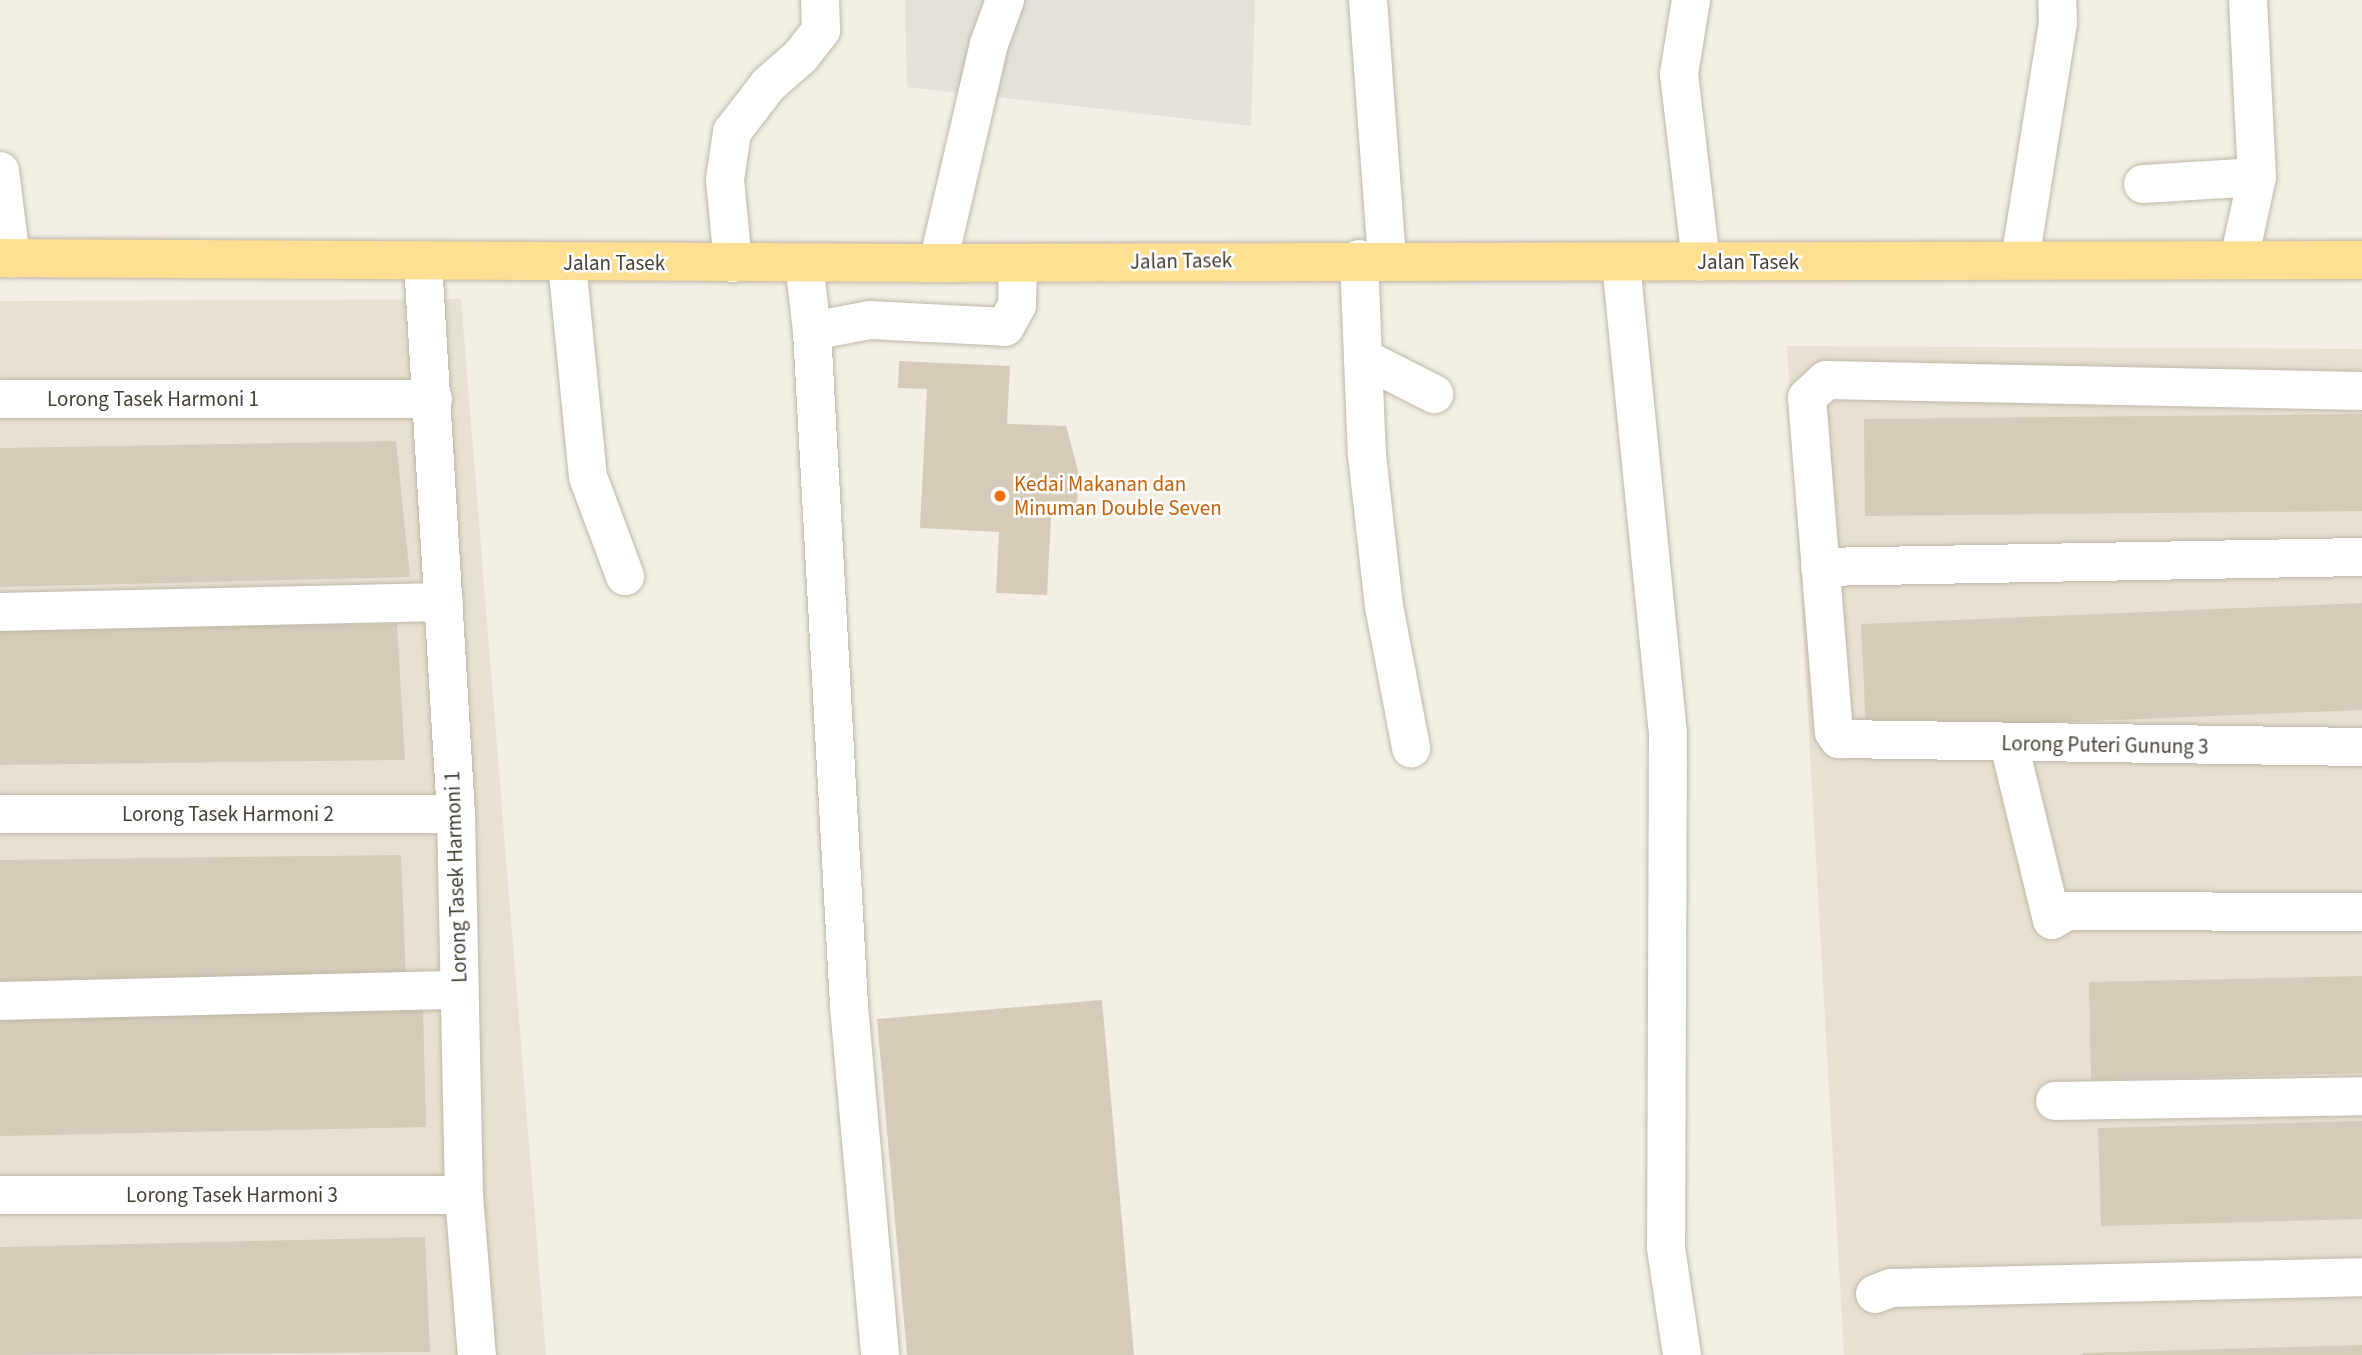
<!DOCTYPE html>
<style>
body{margin:0}
#map{position:relative;width:2362px;height:1355px;overflow:hidden;background:#f3efe5;font-family:"Source Sans 3",sans-serif}
div>[style]{position:absolute}
[style*='--x']{left:calc(var(--x)*1px);top:calc(var(--y)*1px);width:calc(var(--w)*1px);rotate:calc(var(--a)*1deg)}
.residential>*{inset:0;background:#e8e1d2}
.industrial>*{inset:0;background:#e5e0da}
.building>*{inset:0;background:#d6cbb9}
.roads{filter:drop-shadow(0 0 2px #bfb7a7) drop-shadow(0 0 2px #bfb7a7)}
.minor>*{height:38px;margin:-19px;padding:0 19px;transform-origin:19px;border-radius:19px;background:#fff}
.major>*{height:38px;margin:-19px;padding:0 19px;transform-origin:19px;border-radius:19px;background:#ffe092}
.dots>*{width:19px;height:19px;translate:-50% -50%;box-sizing:border-box;border:4px solid #fff;border-radius:50%}
span{translate:-50% -50%;white-space:nowrap;text-align:center;line-height:1.15;-webkit-text-stroke:5px #fff;paint-order:stroke}
.street-label{font-size:21px;color:#463f34}
.food-label{font-size:21px;color:#c56008}
.left{translate:0 -50%;text-align:left}
</style>
<div id="map">
<div class="residential">
<i style="clip-path:polygon(461px 299px,546px 1355px,0 1355px,0 301px)"></i>
<i style="clip-path:polygon(1787px 346px,2362px 349px,2362px 1355px,1844px 1355px)"></i>
</div>
<div class="industrial">
<i style="clip-path:polygon(905px 0,1255px 0,1251px 126px,907px 87px)"></i>
</div>
<div class="building">
<i style="clip-path:polygon(899px 361px,1010px 366px,1007px 424px,1066px 426px,1079px 474px,1076px 518px,1051px 517px,1047px 595px,996px 593px,999px 532px,920px 528px,927px 389px,898px 388px)"></i>
<i style="clip-path:polygon(2362px 414px,2362px 511px,1865px 516px,1864px 419px)"></i>
<i style="clip-path:polygon(396px 441px,410px 577px,0 587px,0 448px)"></i>
<i style="clip-path:polygon(2362px 603px,2362px 710px,1866px 730px,1861px 624px)"></i>
<i style="clip-path:polygon(397px 624px,405px 760px,0 765px,0 629px)"></i>
<i style="clip-path:polygon(401px 855px,406px 980px,0 987px,0 860px)"></i>
<i style="clip-path:polygon(2362px 976px,2362px 1073px,2091px 1080px,2089px 982px)"></i>
<i style="clip-path:polygon(1102px 1000px,1134px 1355px,907px 1355px,877px 1019px)"></i>
<i style="clip-path:polygon(423px 1006px,426px 1127px,0 1136px,0 1015px)"></i>
<i style="clip-path:polygon(2362px 1121px,2362px 1219px,2101px 1226px,2098px 1128px)"></i>
<i style="clip-path:polygon(425px 1237px,430px 1352px,0 1355px,0 1247px)"></i>
<i style="clip-path:polygon(2362px 1345px,2362px 1355px,2083px 1355px,2083px 1353px)"></i>
</div>
<div class="roads">
<div class="minor">
<i style="--x:1368;--y:0;--w:260;--a:85.8"></i>
<i style="--x:1691;--y:0;--w:75;--a:99.2"></i>
<i style="--x:1679;--y:74;--w:189;--a:83.3"></i>
<i style="--x:0;--y:171;--w:88;--a:82.8"></i>
<i style="--x:2143;--y:184;--w:114;--a:-3.5"></i>
<i style="--x:1359;--y:259;--w:196;--a:87.7"></i>
<i style="--x:1367;--y:455;--w:152;--a:83.6"></i>
<i style="--x:1384;--y:606;--w:145;--a:79.2"></i>
<i style="--x:2020;--y:260;--w:240;--a:-80.9"></i>
<i style="--x:2058;--y:23;--w:23;--a:-92"></i>
<i style="--x:2239;--y:260;--w:85;--a:-77.8"></i>
<i style="--x:2257;--y:177;--w:177;--a:-92.9"></i>
<i style="--x:423;--y:262;--w:553;--a:86.58"></i>
<i style="--x:456;--y:814;--w:381;--a:88.8"></i>
<i style="--x:464;--y:1195;--w:161;--a:85.4"></i>
<i style="--x:567;--y:263;--w:215;--a:84.4"></i>
<i style="--x:588;--y:477;--w:106;--a:69.5"></i>
<i style="--x:733;--y:263;--w:83;--a:-95.5"></i>
<i style="--x:725;--y:180;--w:49;--a:-81.7"></i>
<i style="--x:732;--y:132;--w:59;--a:-52.5"></i>
<i style="--x:768;--y:85;--w:44;--a:-41.3"></i>
<i style="--x:801;--y:56;--w:33;--a:-52"></i>
<i style="--x:821;--y:30;--w:30;--a:-92"></i>
<i style="--x:804;--y:263;--w:68;--a:83.3"></i>
<i style="--x:812;--y:331;--w:676;--a:86.86"></i>
<i style="--x:849;--y:1006;--w:350;--a:84.9"></i>
<i style="--x:938;--y:263;--w:225;--a:-76.9"></i>
<i style="--x:989;--y:44;--w:47;--a:-70"></i>
<i style="--x:1621;--y:263;--w:472;--a:84.3"></i>
<i style="--x:1668;--y:733;--w:515;--a:90.22"></i>
<i style="--x:1666;--y:1248;--w:108;--a:81.5"></i>
<i style="--x:812;--y:331;--w:58;--a:-10.9"></i>
<i style="--x:869;--y:320;--w:136;--a:2.9"></i>
<i style="--x:1005;--y:327;--w:25;--a:-61"></i>
<i style="--x:1017;--y:305;--w:42;--a:-88.6"></i>
<i style="--x:1363;--y:358;--w:80;--a:26.9"></i>
<i style="--x:2362;--y:391;--w:536;--a:-178.82"></i>
<i style="--x:1826;--y:380;--w:26;--a:137"></i>
<i style="--x:1807;--y:398;--w:335;--a:85.4"></i>
<i style="--x:1834;--y:732;--w:9;--a:54"></i>
<i style="--x:1839;--y:739;--w:523;--a:0.88"></i>
<i style="--x:0;--y:399;--w:433;--a:0"></i>
<i style="--x:1820;--y:567;--w:542;--a:-1.06"></i>
<i style="--x:0;--y:612;--w:444;--a:-1.3"></i>
<i style="--x:2009;--y:744;--w:181;--a:76.3"></i>
<i style="--x:2052;--y:920;--w:17;--a:-31"></i>
<i style="--x:2067;--y:911;--w:295;--a:0.2"></i>
<i style="--x:0;--y:814;--w:456;--a:0"></i>
<i style="--x:0;--y:1001;--w:460;--a:-1.4"></i>
<i style="--x:2055;--y:1101;--w:307;--a:-0.9"></i>
<i style="--x:0;--y:1195;--w:464;--a:0"></i>
<i style="--x:1875;--y:1294;--w:17;--a:-21"></i>
<i style="--x:1891;--y:1288;--w:471;--a:-1.3"></i>
</div>
<div class="major">
<i style="--x:0;--y:258;--w:938;--a:0.31"></i>
<i style="--x:938;--y:263;--w:1424;--a:-0.12"></i>
</div>
</div>
<div class="dots">
<i style="left:1000px;top:496px;background:#e8710a"></i>
</div>
<div class="street-label">
<span style="left:1181px;top:261px;rotate:-1deg">Jalan Tasek</span>
<span style="left:1748px;top:262px">Jalan Tasek</span>
<span style="left:614px;top:263px">Jalan Tasek</span>
<span style="left:153px;top:399px">Lorong Tasek Harmoni 1</span>
<span style="left:2105px;top:745px;rotate:1deg">Lorong Puteri Gunung 3</span>
<span style="left:228px;top:814px">Lorong Tasek Harmoni 2</span>
<span style="left:456px;top:877px;rotate:-92deg">Lorong Tasek Harmoni 1</span>
<span style="left:232px;top:1195px">Lorong Tasek Harmoni 3</span>
</div>
<div class="food-label">
<span class="left" style="left:1014px;top:496px">Kedai Makanan dan<br>Minuman Double Seven</span>
</div>
</div>
